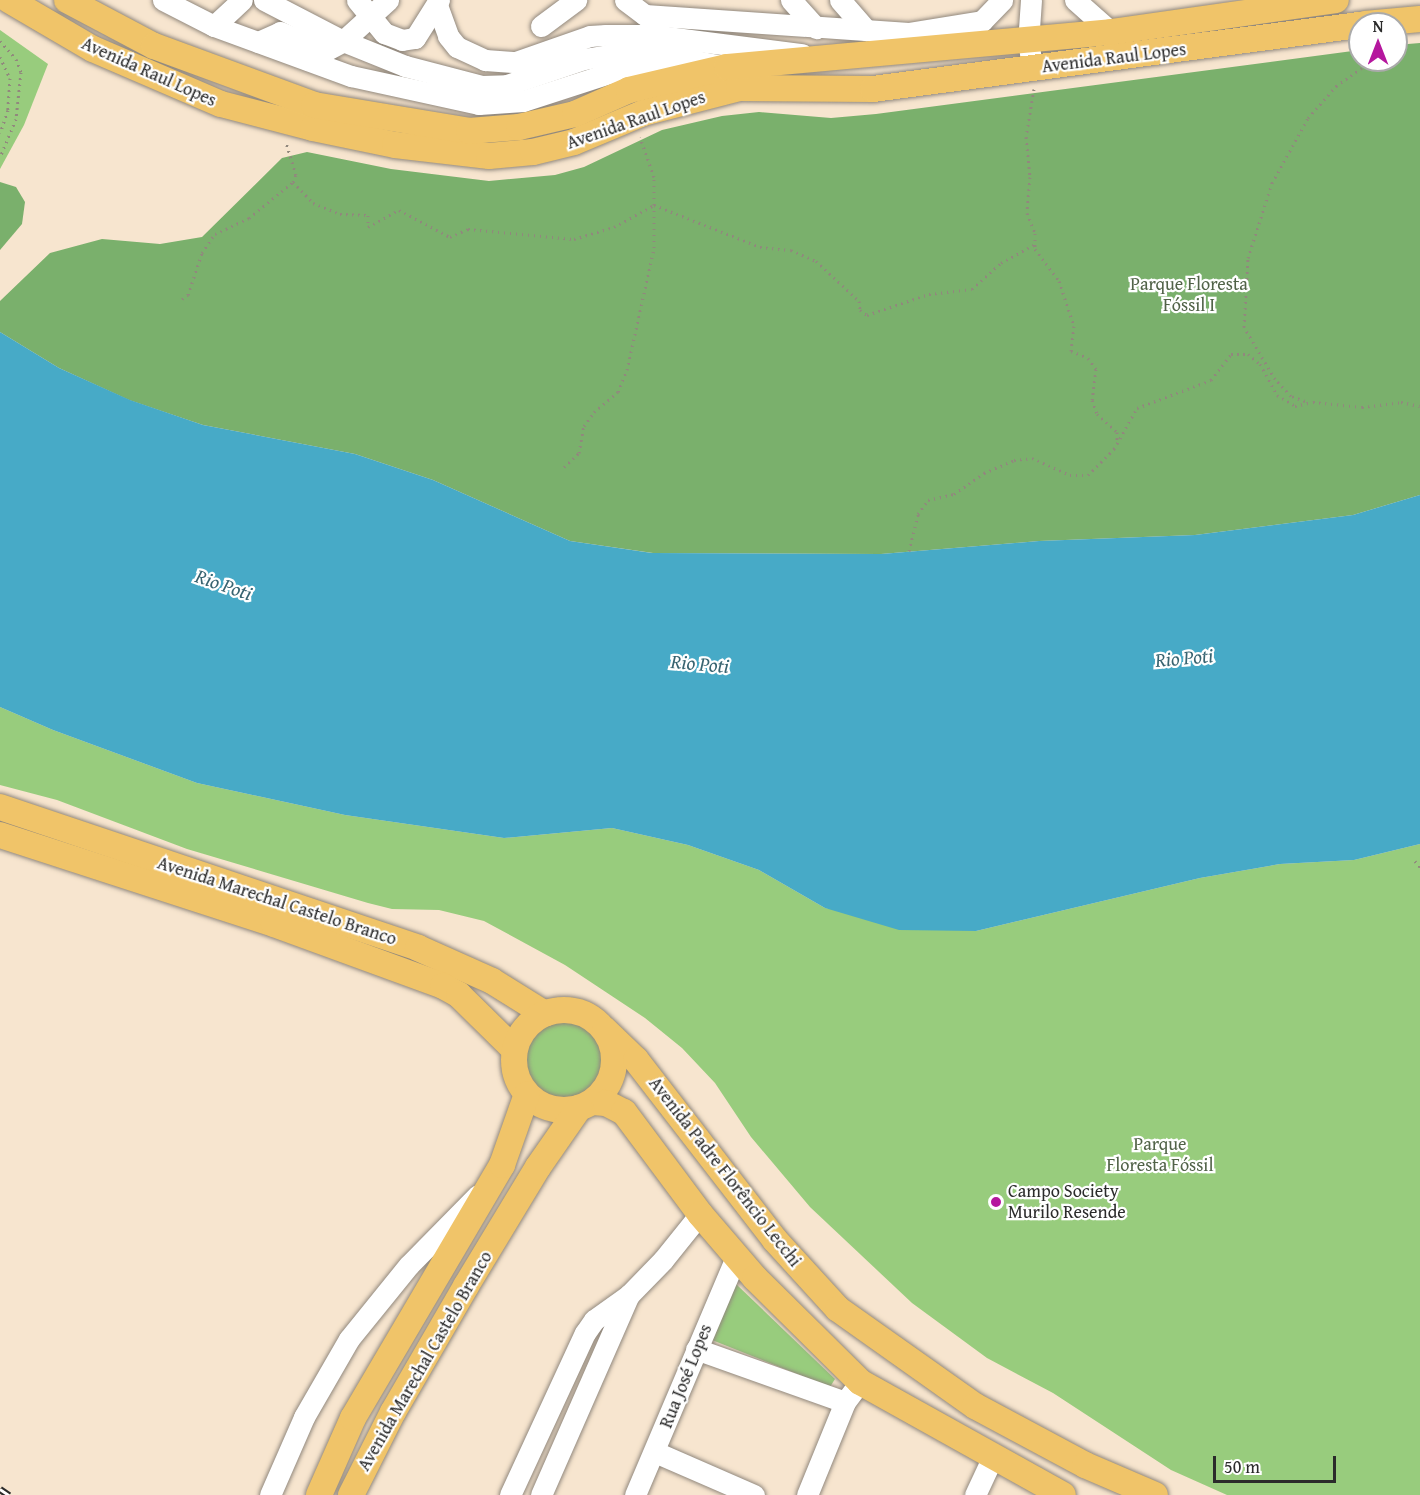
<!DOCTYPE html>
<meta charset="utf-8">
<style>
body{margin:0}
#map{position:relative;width:1420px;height:1495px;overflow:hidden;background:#f7e5cf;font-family:"Gentium Book Plus",serif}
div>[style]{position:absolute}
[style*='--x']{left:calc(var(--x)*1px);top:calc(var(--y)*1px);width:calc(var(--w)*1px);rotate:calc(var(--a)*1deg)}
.green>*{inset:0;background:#98cc7d}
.round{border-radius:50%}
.forest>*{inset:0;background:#7ab06c}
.water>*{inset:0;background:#47aac7}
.path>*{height:3px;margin-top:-1.5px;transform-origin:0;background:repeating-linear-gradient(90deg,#91887d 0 1.5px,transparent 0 6px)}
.roads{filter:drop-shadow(0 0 2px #91887d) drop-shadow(0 0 2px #91887d)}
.minor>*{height:21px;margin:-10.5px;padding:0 10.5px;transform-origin:10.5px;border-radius:10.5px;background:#fff}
.major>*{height:26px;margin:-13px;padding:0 13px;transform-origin:13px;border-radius:13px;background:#f0c469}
.major>.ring{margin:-13px;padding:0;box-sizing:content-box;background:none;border:26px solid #f0c469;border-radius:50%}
.rail>*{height:7px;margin-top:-3.5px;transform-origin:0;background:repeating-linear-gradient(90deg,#fff 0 14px,#2b2b2b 0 28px);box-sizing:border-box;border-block:2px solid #2b2b2b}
.dots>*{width:16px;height:16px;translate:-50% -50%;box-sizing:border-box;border:3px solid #fff;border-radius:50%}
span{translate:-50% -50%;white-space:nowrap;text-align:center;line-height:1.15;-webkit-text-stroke:4.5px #fff;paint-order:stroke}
.street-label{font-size:18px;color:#2b2b2b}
.park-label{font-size:18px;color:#516348}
.poi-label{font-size:18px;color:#2b2b2b}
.left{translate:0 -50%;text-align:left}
.water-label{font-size:20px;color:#386471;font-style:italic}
.north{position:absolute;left:1348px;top:12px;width:60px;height:60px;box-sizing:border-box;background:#fff;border:2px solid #aaa;border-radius:50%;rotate:0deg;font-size:16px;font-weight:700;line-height:24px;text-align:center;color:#2b2b2b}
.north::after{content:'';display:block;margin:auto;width:21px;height:27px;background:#b5179e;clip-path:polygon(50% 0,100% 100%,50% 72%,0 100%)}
.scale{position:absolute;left:1213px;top:1456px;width:123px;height:27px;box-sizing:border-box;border:3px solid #2b2b2b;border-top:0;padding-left:8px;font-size:18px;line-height:21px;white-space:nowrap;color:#2b2b2b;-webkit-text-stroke:4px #fff;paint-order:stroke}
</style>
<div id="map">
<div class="green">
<i style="clip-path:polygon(0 30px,48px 64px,24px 125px,0 169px)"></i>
<i style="clip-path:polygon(0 707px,53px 730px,197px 783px,345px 815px,504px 838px,612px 828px,688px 845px,759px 870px,825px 908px,976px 931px,1200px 878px,1280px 864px,1354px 860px,1420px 844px,1420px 1495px,1227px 1495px,1171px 1470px,1053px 1393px,987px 1358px,912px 1303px,810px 1207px,751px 1137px,715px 1083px,682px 1048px,645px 1018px,565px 965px,484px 921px,439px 910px,392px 909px,368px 903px,187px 849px,57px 800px,0 785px)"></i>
<i class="round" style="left:524px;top:1020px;width:80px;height:80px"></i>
<i style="clip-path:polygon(736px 1284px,835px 1379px,830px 1387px,712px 1340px)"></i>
</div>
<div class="forest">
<i style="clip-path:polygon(1420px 43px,1420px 495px,1353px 515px,1195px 535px,1039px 541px,881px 554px,653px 553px,570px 541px,433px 480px,355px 454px,203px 425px,129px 400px,59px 368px,0 332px,0 301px,50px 253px,102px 239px,160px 244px,202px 237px,282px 158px,307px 152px,391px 169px,489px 181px,555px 175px,584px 167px,662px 130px,722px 116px,759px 112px,831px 118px,876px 114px,1360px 50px,1360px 60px,1396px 60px,1396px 45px)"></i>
<i style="clip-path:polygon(0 182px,16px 187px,25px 202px,22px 224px,0 250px)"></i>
</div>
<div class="water">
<i style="clip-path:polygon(0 332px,59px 368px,130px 400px,203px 425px,355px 454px,433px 480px,570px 541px,652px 553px,881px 554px,1039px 541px,1195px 535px,1353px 515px,1420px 495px,1420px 844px,1354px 860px,1280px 864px,1200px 878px,976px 931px,899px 930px,825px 908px,759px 870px,688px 845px,612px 828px,504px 838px,345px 815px,197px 783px,53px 730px,0 707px)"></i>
</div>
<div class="path">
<i style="--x:0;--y:41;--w:24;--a:48"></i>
<i style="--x:16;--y:59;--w:14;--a:69"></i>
<i style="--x:21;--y:72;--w:47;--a:96.1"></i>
<i style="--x:16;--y:119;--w:41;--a:112.8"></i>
<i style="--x:0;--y:57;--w:23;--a:65"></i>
<i style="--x:10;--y:78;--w:32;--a:94"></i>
<i style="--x:8;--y:110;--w:24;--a:109"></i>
<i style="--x:1034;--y:89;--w:49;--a:99.5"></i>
<i style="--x:1026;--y:137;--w:40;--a:84.3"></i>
<i style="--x:1030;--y:177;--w:36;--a:95"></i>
<i style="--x:1027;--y:213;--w:22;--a:68"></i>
<i style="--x:1035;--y:233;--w:16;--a:90"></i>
<i style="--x:1035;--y:249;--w:40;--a:53"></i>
<i style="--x:1059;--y:281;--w:47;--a:71.6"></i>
<i style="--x:1074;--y:326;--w:25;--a:97"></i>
<i style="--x:1071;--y:351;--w:18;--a:22"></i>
<i style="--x:1088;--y:358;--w:14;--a:54"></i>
<i style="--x:1096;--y:369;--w:31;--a:97"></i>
<i style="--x:1092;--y:400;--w:15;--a:70"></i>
<i style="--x:1097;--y:414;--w:27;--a:42"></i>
<i style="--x:1117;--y:432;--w:9;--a:90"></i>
<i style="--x:293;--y:182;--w:29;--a:46"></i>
<i style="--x:313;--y:203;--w:29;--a:22"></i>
<i style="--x:340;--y:214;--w:28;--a:2"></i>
<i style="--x:368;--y:215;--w:12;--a:90"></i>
<i style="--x:368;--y:227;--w:35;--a:-29"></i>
<i style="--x:399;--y:210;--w:58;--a:27.9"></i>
<i style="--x:450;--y:237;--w:20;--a:-24"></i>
<i style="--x:468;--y:229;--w:106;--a:5.4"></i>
<i style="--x:574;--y:239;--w:42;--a:-16.7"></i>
<i style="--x:614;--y:227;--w:46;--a:-28.8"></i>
<i style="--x:654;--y:205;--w:28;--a:-90"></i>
<i style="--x:654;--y:177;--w:42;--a:-109.3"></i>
<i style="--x:182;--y:299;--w:7;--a:-34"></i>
<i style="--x:188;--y:295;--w:44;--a:-71.6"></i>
<i style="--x:202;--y:253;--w:23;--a:-56"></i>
<i style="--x:215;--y:234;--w:38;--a:-25"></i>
<i style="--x:249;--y:218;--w:57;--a:-39.3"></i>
<i style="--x:293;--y:182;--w:8;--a:-67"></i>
<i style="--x:296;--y:175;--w:34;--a:-107"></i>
<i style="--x:1305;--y:401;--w:15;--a:-160"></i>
<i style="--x:1291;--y:396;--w:23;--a:-133"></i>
<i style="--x:1275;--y:379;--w:61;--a:-120.8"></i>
<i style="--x:1244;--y:327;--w:69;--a:-86.7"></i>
<i style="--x:1248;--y:258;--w:79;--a:-72.3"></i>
<i style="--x:1272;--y:183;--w:74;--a:-61"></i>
<i style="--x:1308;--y:118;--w:43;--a:-48.8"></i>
<i style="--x:1336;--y:86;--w:45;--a:-35.1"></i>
<i style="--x:564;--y:467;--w:21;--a:-43"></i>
<i style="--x:579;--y:453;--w:27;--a:-80"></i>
<i style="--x:584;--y:426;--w:17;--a:-54"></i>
<i style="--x:594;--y:412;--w:31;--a:-40"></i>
<i style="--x:618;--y:392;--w:24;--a:-68"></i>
<i style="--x:627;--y:370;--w:125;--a:-77.5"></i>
<i style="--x:654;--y:248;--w:43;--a:-90"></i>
<i style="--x:654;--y:205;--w:114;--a:21.6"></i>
<i style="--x:760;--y:247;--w:31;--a:6"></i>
<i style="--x:791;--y:250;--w:27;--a:24"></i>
<i style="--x:816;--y:261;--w:59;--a:42.9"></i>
<i style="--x:859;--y:301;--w:9;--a:84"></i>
<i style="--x:860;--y:310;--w:9;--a:36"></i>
<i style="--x:867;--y:315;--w:65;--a:-18.7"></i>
<i style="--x:929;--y:294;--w:43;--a:-6.6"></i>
<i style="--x:972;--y:289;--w:39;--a:-42"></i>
<i style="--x:1001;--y:263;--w:38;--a:-29"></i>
<i style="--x:909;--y:551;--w:38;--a:-76"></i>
<i style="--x:918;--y:514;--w:17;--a:-54"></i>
<i style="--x:928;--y:500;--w:27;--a:-13"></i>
<i style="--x:954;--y:494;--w:37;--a:-35"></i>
<i style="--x:984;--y:473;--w:33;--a:-23"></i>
<i style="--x:1014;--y:460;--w:18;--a:-6"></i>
<i style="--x:1032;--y:458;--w:42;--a:24.1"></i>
<i style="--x:1070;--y:475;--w:18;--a:0"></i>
<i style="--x:1088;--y:475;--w:37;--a:-45"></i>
<i style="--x:1114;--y:449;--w:47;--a:-60.7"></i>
<i style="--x:1137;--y:408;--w:79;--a:-20.7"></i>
<i style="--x:1211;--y:380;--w:33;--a:-52"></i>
<i style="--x:1231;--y:354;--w:17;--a:0"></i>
<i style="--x:1248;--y:354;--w:16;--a:40"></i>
<i style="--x:1260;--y:364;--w:35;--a:61"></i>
<i style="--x:1277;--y:395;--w:21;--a:31"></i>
<i style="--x:1295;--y:406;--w:18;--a:-13"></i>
<i style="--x:1313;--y:402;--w:49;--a:5.8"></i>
<i style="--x:1362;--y:407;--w:39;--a:-7"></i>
<i style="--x:1401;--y:402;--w:19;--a:12"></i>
<i style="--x:1415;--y:861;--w:8;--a:50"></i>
</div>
<div class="roads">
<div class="minor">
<i style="--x:163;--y:0;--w:57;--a:27"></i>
<i style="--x:214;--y:26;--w:146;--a:20.1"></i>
<i style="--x:351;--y:76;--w:131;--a:12.3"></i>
<i style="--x:479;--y:104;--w:44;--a:-3.9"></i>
<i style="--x:523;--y:101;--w:98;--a:-17.9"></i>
<i style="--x:616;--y:71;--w:56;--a:6.1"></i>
<i style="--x:264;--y:0;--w:89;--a:27.4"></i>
<i style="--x:343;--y:41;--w:67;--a:22"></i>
<i style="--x:405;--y:66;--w:80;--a:14.6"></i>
<i style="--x:482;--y:86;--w:25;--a:-2"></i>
<i style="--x:507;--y:85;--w:81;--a:-18.7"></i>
<i style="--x:584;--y:59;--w:37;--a:-9"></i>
<i style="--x:621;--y:53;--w:53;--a:4.3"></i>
<i style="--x:674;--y:57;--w:50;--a:10.4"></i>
<i style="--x:357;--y:0;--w:43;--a:50.7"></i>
<i style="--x:384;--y:33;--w:19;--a:21"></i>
<i style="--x:402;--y:40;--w:13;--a:-9"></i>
<i style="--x:415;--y:38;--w:45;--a:-57.7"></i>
<i style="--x:625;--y:0;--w:25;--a:37"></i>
<i style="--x:645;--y:15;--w:264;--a:3.9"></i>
<i style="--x:908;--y:33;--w:75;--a:-9.2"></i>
<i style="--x:982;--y:21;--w:29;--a:-46"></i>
<i style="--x:791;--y:0;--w:38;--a:48"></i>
<i style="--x:840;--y:0;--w:40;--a:49"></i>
<i style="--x:1031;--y:0;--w:39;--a:94"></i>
<i style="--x:1028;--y:39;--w:30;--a:82"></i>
<i style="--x:1075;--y:0;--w:48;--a:41.6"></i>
<i style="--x:437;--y:5;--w:33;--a:70"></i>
<i style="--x:448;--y:36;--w:14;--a:51"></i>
<i style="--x:457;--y:47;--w:31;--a:25"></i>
<i style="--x:485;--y:60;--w:31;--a:4"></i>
<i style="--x:516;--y:62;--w:78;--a:-19.4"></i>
<i style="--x:590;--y:36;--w:16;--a:-4"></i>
<i style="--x:606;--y:35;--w:45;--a:0"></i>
<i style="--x:651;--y:35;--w:152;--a:7.2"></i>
<i style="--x:214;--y:26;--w:38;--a:-43"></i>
<i style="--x:541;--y:26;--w:44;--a:-36.6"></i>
<i style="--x:258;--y:42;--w:24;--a:-24"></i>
<i style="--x:280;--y:32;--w:47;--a:22.7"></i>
<i style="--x:308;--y:60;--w:40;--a:-28"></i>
<i style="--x:343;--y:41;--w:61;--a:-42.3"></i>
<i style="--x:696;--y:1349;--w:158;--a:19.6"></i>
<i style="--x:845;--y:1402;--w:25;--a:-53"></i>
<i style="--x:655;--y:1452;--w:108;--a:23.5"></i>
<i style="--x:270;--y:1495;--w:85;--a:-66.4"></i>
<i style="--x:304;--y:1417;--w:90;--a:-60"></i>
<i style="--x:349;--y:1339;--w:95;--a:-51"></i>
<i style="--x:409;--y:1265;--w:98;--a:-45.4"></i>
<i style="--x:510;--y:1495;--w:179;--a:-65.2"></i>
<i style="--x:585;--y:1333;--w:16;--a:-55"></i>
<i style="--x:594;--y:1320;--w:43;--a:-35.5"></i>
<i style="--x:629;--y:1295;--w:49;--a:-45.8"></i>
<i style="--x:663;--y:1260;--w:59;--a:-51.2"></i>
<i style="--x:541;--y:1495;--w:219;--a:-66.3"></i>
<i style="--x:635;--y:1495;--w:259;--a:-67"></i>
<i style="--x:807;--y:1495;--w:100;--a:-67.8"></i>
<i style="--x:975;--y:1495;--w:40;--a:-65"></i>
</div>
<div class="major">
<i style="--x:9;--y:0;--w:97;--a:30.3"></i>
<i style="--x:93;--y:49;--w:139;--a:23.3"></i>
<i style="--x:221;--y:104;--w:95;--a:14.6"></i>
<i style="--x:313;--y:128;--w:84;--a:11.7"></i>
<i style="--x:395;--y:145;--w:95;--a:6.7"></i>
<i style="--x:489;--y:156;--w:44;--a:-5.2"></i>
<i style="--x:533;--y:152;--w:42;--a:-13.7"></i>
<i style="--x:574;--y:142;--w:75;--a:-22.8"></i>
<i style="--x:643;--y:113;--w:99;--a:-14.6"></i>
<i style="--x:739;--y:88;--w:134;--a:0.4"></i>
<i style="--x:873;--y:89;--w:491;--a:-7.5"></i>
<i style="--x:67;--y:0;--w:98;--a:27.9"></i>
<i style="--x:154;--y:46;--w:171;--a:20.2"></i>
<i style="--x:314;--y:105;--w:157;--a:9.5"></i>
<i style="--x:469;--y:131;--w:50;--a:-4.6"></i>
<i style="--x:519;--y:127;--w:57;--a:-13.1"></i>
<i style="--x:575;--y:114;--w:59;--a:-24"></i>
<i style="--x:629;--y:90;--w:101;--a:-13.2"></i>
<i style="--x:727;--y:67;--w:386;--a:-5.2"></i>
<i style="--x:1111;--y:32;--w:227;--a:-8.1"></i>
<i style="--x:1365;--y:24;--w:55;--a:-5.2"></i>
<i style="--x:0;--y:807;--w:441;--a:18.6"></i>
<i style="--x:418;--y:948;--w:81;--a:24"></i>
<i style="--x:492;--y:981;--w:62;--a:31.9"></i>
<i style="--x:0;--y:835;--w:288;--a:18"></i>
<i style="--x:274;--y:924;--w:180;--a:20.1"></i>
<i style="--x:443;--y:986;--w:18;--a:29"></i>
<i style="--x:459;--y:995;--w:78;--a:44.5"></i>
<i class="ring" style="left:514px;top:1010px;width:74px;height:74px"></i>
<i style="--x:605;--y:1030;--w:43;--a:44.1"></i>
<i style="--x:636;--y:1060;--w:227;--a:52.3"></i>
<i style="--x:775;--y:1240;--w:93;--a:47.6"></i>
<i style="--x:838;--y:1309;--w:168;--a:35.3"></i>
<i style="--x:975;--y:1406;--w:125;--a:28.2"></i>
<i style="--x:1085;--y:1465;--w:76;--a:23.2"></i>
<i style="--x:592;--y:1102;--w:14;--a:4"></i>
<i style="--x:606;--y:1103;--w:20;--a:27"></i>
<i style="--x:624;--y:1112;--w:127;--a:53.3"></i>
<i style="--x:700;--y:1214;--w:84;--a:49.3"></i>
<i style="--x:755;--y:1278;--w:148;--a:44.7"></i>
<i style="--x:860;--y:1382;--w:232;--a:29.1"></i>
<i style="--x:319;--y:1495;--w:84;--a:-66.2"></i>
<i style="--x:353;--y:1418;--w:294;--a:-59.5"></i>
<i style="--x:502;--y:1165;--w:75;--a:-70.6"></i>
<i style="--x:351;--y:1495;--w:93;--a:-63.2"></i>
<i style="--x:393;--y:1412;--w:146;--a:-59.9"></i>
<i style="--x:466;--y:1286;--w:139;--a:-58.8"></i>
<i style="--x:538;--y:1167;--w:72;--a:-55.2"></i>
</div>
</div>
<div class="rail">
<i style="--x:0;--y:1489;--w:11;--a:34"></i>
</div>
<div class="dots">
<i style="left:996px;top:1202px;background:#b5179e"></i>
</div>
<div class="street-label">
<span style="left:1114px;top:58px;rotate:-7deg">Avenida Raul Lopes</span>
<span style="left:149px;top:72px;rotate:24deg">Avenida Raul Lopes</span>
<span style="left:636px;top:120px;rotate:-19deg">Avenida Raul Lopes</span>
<span style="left:277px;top:901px;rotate:18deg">Avenida Marechal Castelo Branco</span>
<span style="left:725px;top:1172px;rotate:52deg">Avenida Padre Florêncio Lecchi</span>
<span style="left:425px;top:1361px;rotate:-60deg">Avenida Marechal Castelo Branco</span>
<span style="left:686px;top:1376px;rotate:-68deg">Rua José Lopes</span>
</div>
<div class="park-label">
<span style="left:1189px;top:295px">Parque Floresta<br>Fóssil I</span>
<span style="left:1160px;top:1155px">Parque<br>Floresta Fóssil</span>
</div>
<div class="poi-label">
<span class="left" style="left:1008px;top:1202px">Campo Society<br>Murilo Resende</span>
</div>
<div class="water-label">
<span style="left:224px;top:584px;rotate:19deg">Rio Poti</span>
<span style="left:1184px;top:657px;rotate:-5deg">Rio Poti</span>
<span style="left:700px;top:663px;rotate:5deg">Rio Poti</span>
</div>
<div class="north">N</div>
<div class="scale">50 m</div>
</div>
